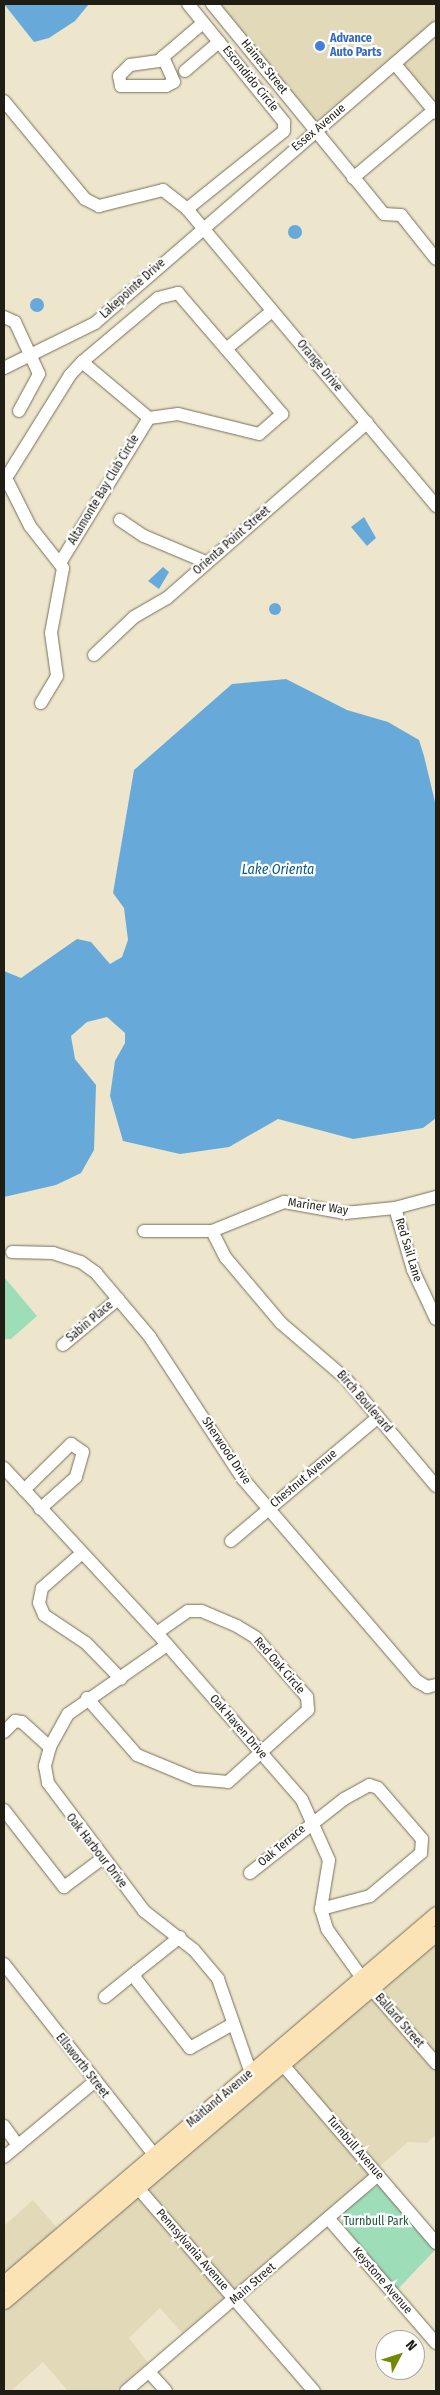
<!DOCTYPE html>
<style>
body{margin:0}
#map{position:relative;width:440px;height:2395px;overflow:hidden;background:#ede6cc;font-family:"Fira Sans Condensed",sans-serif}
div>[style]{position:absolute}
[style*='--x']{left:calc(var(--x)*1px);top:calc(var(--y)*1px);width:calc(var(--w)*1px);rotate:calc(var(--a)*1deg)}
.built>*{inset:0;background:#e2d9b9}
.green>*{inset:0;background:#9ddeb9}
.water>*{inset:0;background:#67aad9}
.round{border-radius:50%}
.roads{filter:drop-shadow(0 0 1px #767059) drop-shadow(0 0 1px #767059)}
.minor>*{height:12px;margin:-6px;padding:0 6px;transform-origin:6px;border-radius:6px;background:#fff}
.major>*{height:15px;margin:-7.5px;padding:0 7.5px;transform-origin:7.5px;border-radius:7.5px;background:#fbe3b6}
.dots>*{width:14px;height:14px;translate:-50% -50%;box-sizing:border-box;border:2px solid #fff;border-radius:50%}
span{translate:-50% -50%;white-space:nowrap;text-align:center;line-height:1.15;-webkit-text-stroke:4.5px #fff;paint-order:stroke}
.shop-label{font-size:12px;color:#366cbe;font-weight:700}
.left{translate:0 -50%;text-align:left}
.street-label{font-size:12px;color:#201d14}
.park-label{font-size:12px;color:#1f583c}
.water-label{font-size:14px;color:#095b88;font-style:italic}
.frame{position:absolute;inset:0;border:5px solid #201d14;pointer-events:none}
.north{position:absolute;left:375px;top:2330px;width:50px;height:50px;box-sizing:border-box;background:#fff;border:1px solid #a6a5a1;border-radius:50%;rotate:50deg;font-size:14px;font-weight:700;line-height:20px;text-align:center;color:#201d14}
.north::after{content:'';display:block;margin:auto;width:18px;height:22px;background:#708b03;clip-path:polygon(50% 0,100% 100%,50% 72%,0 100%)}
</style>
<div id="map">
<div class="built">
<i style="clip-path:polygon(218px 4px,436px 4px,436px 22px,315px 125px)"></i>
<i style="clip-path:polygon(436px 33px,436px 105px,401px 64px)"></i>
<i style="clip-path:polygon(436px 1940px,436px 2056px,378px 1989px)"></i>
<i style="clip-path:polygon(371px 1995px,436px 2071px,436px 2134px,427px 2143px,408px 2142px,378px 2168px,289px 2065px)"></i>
<i style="clip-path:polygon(282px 2071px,371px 2174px,233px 2290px,144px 2188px)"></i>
<i style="clip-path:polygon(137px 2195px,226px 2297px,182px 2333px,160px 2308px,129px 2338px,148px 2363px,115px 2391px,68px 2391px,43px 2362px,11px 2391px,4px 2391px,4px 2312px)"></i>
<i style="clip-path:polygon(33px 2200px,57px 2228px,4px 2275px,4px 2226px)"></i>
</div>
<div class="green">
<i style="clip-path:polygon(4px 1277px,37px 1316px,11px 1339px,4px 1339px)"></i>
<i style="clip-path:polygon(380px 2184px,436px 2249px,397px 2290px,342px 2223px,344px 2210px)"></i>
</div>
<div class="water">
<i style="clip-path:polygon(4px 4px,89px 4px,75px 21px,49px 38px,34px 42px)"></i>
<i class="round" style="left:288px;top:225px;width:14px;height:14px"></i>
<i class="round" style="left:30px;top:298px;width:14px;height:14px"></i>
<i style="clip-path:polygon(364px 517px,376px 538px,367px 546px,351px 527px)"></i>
<i style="clip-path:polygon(163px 567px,169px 572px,159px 589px,148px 581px)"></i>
<i class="round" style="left:269px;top:603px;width:12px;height:12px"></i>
<i style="clip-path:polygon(286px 679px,347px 710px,388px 722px,419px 740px,424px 756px,436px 806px,436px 1118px,423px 1128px,353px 1139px,278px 1119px,229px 1147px,180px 1154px,123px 1141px,110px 1096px,115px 1061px,125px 1043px,125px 1033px,107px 1017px,87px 1022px,71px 1036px,75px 1059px,96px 1085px,94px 1150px,81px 1173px,56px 1185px,4px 1197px,4px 971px,21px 978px,77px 939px,91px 942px,110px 964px,122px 957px,128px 940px,124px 908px,113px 893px,134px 770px,232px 684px)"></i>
</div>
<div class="roads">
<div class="minor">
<i style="--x:212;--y:4;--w:271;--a:50.7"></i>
<i style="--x:384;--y:214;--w:17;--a:3"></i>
<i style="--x:401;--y:215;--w:56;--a:51.5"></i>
<i style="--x:163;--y:57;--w:27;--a:66"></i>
<i style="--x:174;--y:82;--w:9;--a:153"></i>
<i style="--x:166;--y:86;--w:45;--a:180"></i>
<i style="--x:121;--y:86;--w:10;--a:-101"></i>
<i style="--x:119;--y:76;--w:16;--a:-45"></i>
<i style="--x:130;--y:65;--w:29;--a:-8"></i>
<i style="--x:159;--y:61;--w:6;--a:-45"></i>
<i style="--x:163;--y:57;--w:52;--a:-40.4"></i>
<i style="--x:395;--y:64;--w:64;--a:50.1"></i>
<i style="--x:185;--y:71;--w:45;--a:-40.5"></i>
<i style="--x:4;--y:101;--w:127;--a:50.4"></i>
<i style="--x:85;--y:199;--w:16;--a:27"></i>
<i style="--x:99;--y:206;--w:66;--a:-14"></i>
<i style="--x:163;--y:190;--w:31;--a:38"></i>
<i style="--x:187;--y:209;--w:124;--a:-38.8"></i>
<i style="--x:284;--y:131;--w:9;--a:-90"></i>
<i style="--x:284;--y:122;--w:152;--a:-129.1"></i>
<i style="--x:353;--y:178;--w:106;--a:-40"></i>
<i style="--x:187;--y:209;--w:388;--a:50"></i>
<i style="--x:4;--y:317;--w:12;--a:24"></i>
<i style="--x:15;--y:322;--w:57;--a:65.2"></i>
<i style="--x:39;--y:374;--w:42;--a:118.4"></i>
<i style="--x:226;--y:349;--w:60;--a:-39.6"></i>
<i style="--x:4;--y:368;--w:102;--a:-26.3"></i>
<i style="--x:95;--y:323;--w:451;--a:-40.9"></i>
<i style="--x:120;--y:520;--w:29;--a:34"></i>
<i style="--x:144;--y:536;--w:67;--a:22.8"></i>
<i style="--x:60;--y:563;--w:170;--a:-58.5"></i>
<i style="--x:94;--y:655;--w:55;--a:-43.5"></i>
<i style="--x:134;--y:617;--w:38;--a:-30"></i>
<i style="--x:167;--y:598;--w:266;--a:-41.2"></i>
<i style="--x:41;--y:703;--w:31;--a:-59"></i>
<i style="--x:57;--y:676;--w:43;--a:-97.9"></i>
<i style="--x:51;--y:633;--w:66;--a:-79.5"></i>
<i style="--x:63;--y:568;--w:53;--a:-128.2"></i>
<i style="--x:30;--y:526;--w:54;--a:-116.6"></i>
<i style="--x:6;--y:478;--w:121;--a:-58.1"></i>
<i style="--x:70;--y:375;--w:18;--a:-47"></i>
<i style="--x:82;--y:362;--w:99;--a:-40.1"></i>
<i style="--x:158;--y:298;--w:21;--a:-14"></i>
<i style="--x:178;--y:293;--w:160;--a:49.3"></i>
<i style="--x:282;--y:414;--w:30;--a:139"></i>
<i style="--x:259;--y:434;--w:83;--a:-166.1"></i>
<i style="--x:178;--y:414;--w:29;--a:172"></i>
<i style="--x:149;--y:418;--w:87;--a:-140.1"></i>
<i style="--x:395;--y:1208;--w:65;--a:73.8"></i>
<i style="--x:413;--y:1270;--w:54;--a:64.9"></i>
<i style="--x:144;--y:1231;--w:68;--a:0"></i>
<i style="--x:212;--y:1231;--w:78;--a:-21.9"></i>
<i style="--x:284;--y:1202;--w:62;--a:10.2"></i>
<i style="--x:345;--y:1213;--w:50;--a:-5.7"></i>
<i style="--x:395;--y:1208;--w:42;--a:-15"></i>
<i style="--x:212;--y:1231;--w:30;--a:63"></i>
<i style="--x:226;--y:1258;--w:85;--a:49.8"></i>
<i style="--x:281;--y:1323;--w:84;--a:40.7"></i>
<i style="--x:345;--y:1378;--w:141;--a:49.9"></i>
<i style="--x:12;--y:1252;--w:41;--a:1.4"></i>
<i style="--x:53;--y:1253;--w:29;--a:18"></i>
<i style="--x:81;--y:1262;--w:19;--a:36"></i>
<i style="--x:96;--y:1273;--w:84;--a:49.8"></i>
<i style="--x:150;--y:1337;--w:170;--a:56.8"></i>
<i style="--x:243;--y:1479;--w:267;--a:49.3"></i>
<i style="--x:417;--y:1681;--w:12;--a:31"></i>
<i style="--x:427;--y:1687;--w:9;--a:-13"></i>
<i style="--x:63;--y:1345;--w:72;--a:-39.9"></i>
<i style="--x:4;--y:1468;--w:225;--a:47.2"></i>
<i style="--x:157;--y:1633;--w:221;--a:49"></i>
<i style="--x:302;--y:1800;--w:66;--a:65.8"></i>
<i style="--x:329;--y:1860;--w:50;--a:99.3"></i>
<i style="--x:321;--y:1909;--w:21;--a:73"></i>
<i style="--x:327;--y:1929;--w:60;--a:54.5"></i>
<i style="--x:362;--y:1978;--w:113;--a:49"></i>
<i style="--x:24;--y:1490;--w:66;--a:-44.4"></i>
<i style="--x:71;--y:1444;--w:14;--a:34"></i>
<i style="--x:83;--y:1452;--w:26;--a:106"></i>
<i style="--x:76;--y:1477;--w:48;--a:138.4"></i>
<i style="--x:231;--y:1541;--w:192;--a:-40.1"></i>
<i style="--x:81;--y:1554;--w:52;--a:138.9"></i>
<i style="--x:42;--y:1588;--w:15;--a:101"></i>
<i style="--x:39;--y:1603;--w:13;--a:67"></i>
<i style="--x:44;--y:1615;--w:50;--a:33.7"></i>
<i style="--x:86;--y:1643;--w:50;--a:45.8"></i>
<i style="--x:167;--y:1645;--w:121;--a:145.1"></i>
<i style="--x:68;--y:1714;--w:38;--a:119"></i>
<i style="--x:50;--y:1747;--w:20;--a:105"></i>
<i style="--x:45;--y:1766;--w:17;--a:80"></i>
<i style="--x:48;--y:1783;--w:160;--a:53.1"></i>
<i style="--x:144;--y:1911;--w:63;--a:38"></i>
<i style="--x:194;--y:1950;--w:38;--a:50"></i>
<i style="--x:218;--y:1979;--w:100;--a:70.7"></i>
<i style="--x:87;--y:1698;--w:76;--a:48.7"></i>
<i style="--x:137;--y:1755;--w:63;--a:22.5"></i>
<i style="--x:195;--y:1779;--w:33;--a:5"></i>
<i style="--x:228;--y:1782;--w:108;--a:-42"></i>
<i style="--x:308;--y:1710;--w:13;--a:-94"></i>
<i style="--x:307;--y:1697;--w:79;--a:-130.9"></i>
<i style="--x:255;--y:1637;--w:21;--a:-149"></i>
<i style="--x:237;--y:1626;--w:39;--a:-157"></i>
<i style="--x:201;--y:1611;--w:13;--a:180"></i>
<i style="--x:188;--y:1611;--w:38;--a:145"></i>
<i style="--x:4;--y:1732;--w:16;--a:-45"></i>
<i style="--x:15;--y:1721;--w:7;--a:8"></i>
<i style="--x:22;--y:1722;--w:38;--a:42"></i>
<i style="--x:4;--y:1810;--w:98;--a:52.1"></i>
<i style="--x:64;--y:1887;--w:49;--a:-36.6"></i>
<i style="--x:250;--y:1873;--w:120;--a:-38.2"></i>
<i style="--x:344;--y:1799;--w:29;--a:-29"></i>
<i style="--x:369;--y:1785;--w:9;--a:18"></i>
<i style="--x:378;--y:1788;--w:67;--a:49.2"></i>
<i style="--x:422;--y:1839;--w:14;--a:94"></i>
<i style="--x:421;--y:1853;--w:67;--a:139.9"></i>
<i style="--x:370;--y:1896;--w:51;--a:165.1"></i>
<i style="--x:180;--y:1937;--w:56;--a:141.5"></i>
<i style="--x:136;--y:1972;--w:6;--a:99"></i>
<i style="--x:135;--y:1978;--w:89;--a:51.8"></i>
<i style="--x:190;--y:2048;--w:47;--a:-29.3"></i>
<i style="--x:4;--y:1964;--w:252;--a:51.8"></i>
<i style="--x:105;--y:1997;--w:40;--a:-39"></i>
<i style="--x:277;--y:2058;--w:244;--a:49.3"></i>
<i style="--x:4;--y:2126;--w:24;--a:54"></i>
<i style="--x:4;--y:2157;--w:117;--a:-39.8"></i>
<i style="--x:132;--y:2181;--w:278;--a:49.1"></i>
<i style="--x:328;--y:2218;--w:165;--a:49.2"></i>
<i style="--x:149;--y:2372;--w:25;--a:48"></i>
<i style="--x:126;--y:2391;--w:332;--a:-40.6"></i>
</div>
<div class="major">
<i style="--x:4;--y:2283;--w:568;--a:-40.5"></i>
<i style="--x:4;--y:2301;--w:567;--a:-40.43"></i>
</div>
</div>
<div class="dots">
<i style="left:320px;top:46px;background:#3f7fe0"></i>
</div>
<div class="shop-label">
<span class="left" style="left:330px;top:46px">Advance<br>Auto Parts</span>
</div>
<div class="street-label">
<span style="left:264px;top:67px;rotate:51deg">Haines Street</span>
<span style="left:250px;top:79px;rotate:51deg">Escondido Circle</span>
<span style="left:319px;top:128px;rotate:-40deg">Essex Avenue</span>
<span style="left:133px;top:289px;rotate:-42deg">Lakepointe Drive</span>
<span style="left:319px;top:366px;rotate:50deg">Orange Drive</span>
<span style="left:104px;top:490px;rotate:-59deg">Altamonte Bay Club Circle</span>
<span style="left:232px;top:541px;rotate:-41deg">Orienta Point Street</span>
<span style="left:318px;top:1207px;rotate:8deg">Mariner Way</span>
<span style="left:408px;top:1250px;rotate:73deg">Red Sail Lane</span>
<span style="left:90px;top:1322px;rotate:-40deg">Sabin Place</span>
<span style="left:364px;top:1402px;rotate:49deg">Birch Boulevard</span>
<span style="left:226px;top:1451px;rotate:56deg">Sherwood Drive</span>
<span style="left:304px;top:1479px;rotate:-40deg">Chestnut Avenue</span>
<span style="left:279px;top:1666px;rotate:49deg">Red Oak Circle</span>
<span style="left:238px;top:1727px;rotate:49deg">Oak Haven Drive</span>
<span style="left:282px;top:1846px;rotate:-40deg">Oak Terrace</span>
<span style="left:96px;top:1851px;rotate:52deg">Oak Harbour Drive</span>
<span style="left:399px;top:2021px;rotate:49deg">Ballard Street</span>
<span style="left:82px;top:2066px;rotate:52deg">Ellsworth Street</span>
<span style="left:220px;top:2099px;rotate:-40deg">Maitland Avenue</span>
<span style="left:355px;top:2148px;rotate:49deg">Turnbull Avenue</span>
<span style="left:192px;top:2250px;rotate:49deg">Pennsylvania Avenue</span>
<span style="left:382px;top:2281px;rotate:49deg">Keystone Avenue</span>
<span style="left:253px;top:2284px;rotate:-41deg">Main Street</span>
</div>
<div class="park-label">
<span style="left:376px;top:2222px">Turnbull Park</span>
</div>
<div class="water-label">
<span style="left:278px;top:870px">Lake Orienta</span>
</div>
<div class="frame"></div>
<div class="north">N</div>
</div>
